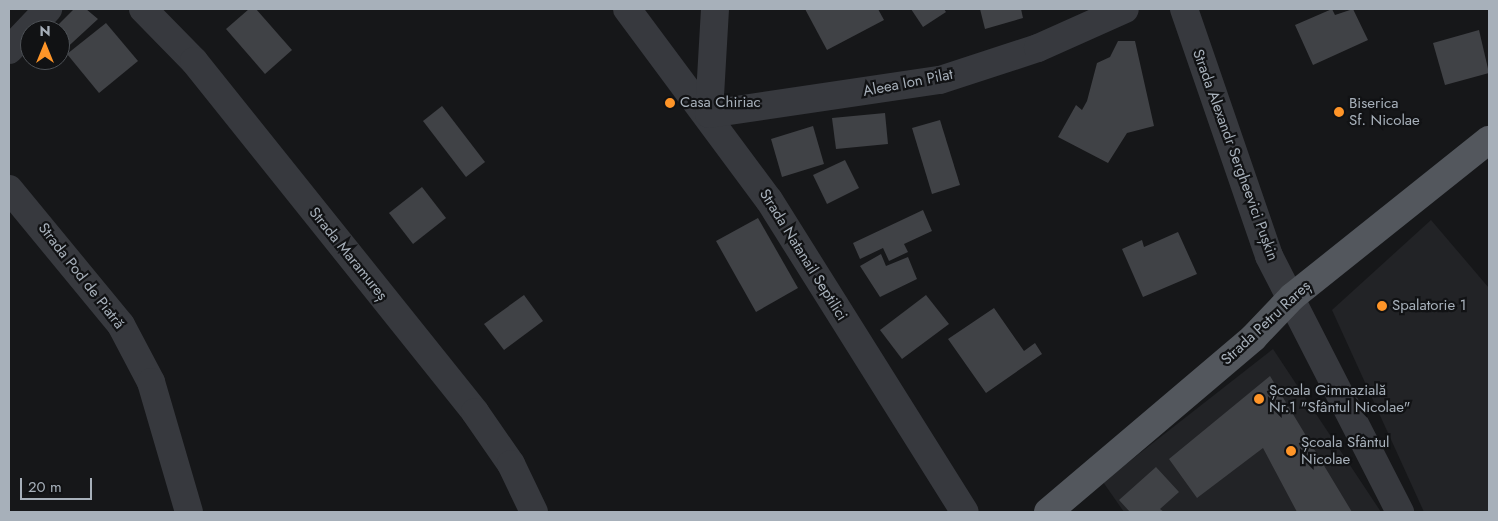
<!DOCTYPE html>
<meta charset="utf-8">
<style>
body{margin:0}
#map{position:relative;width:1498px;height:521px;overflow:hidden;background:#161719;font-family:Jost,sans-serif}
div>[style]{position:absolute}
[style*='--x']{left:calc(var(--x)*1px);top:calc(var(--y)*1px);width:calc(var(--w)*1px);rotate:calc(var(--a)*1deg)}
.built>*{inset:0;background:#222326}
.building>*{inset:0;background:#404246}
.minor>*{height:28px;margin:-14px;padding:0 14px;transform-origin:14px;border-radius:14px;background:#37393e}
.major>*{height:28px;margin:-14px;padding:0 14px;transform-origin:14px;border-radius:14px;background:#53575d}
.dots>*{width:14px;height:14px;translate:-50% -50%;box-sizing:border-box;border:2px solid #111214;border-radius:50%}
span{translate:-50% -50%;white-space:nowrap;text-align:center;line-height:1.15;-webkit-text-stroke:4.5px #111214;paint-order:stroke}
.street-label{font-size:15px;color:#a7b0ba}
.poi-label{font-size:15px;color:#a7b0ba}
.left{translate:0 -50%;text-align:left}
.frame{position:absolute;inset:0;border:10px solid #a7b0ba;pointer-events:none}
.north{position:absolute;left:20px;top:20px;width:50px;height:50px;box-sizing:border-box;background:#111214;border:1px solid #4d5156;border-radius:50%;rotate:0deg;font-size:14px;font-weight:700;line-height:20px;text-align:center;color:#a7b0ba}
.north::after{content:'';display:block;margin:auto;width:18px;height:22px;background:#ff9528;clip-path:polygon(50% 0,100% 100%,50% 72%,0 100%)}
.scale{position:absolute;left:20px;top:478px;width:72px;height:22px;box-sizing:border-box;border:2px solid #a7b0ba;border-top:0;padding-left:6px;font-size:15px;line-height:18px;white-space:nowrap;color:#a7b0ba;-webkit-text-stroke:4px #111214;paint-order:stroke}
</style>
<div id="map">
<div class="built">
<i style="clip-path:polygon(1431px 220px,1489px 288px,1489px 512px,1424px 512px,1332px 310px)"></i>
<i style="clip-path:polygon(1273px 349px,1381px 512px,1124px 512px,1103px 482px)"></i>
</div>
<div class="building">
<i style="clip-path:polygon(74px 9px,86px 9px,98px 19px,60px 54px,60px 30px,53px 30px)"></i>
<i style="clip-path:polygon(249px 9px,256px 9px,292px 50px,265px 74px,226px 29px)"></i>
<i style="clip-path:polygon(805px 9px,878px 9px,884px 20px,827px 50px)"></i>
<i style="clip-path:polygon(911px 9px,944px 9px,946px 12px,923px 27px)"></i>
<i style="clip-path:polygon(980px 9px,1021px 9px,1023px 18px,985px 29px)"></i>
<i style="clip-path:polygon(1332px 9px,1335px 15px,1353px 9px,1368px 40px,1313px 65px,1295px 25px)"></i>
<i style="clip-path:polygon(106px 23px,138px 61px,99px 93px,67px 54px)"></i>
<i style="clip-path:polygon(1479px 30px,1489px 73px,1445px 85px,1433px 43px)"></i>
<i style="clip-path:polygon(1118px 41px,1135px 41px,1154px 126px,1127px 133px,1108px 163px,1058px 137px,1076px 105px,1082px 110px,1087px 101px,1097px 63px,1110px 57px)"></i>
<i style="clip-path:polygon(442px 106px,485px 162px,466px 177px,423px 121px)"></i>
<i style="clip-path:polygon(885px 113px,888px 144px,836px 149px,832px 118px)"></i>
<i style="clip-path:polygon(940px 120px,960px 185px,932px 194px,912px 128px)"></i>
<i style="clip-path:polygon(813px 126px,824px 164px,782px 177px,771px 139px)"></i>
<i style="clip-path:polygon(845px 160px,859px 188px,827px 204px,813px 175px)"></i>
<i style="clip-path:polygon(422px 187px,446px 218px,413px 244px,389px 213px)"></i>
<i style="clip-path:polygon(923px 210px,932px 231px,904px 244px,908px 252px,889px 261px,883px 248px,860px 259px,853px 243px)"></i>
<i style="clip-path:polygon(758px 218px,798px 288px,756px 312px,716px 241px)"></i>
<i style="clip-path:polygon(1178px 232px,1197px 274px,1143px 297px,1122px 249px,1142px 240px,1144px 247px)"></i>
<i style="clip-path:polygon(881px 254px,886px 266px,908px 257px,917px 279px,880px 297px,860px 266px)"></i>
<i style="clip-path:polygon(524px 295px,543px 321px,504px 350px,484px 324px)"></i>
<i style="clip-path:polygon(926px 295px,949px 324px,902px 359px,880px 330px)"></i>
<i style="clip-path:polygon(994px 308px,1024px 351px,1035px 343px,1042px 354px,986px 393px,948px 339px)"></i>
<i style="clip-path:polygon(1270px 376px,1352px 512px,1297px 512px,1263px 448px,1197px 498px,1169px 459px)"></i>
<i style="clip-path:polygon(1156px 467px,1179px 492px,1160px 509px,1164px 512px,1130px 512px,1119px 500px)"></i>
</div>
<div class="minor">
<i style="--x:143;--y:9;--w:73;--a:45.6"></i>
<i style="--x:194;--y:61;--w:450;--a:51.3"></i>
<i style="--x:475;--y:412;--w:63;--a:55.3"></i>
<i style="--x:511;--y:464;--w:53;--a:64.4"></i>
<i style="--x:627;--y:9;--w:238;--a:53.4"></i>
<i style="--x:769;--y:200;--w:368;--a:57.9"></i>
<i style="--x:715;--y:9;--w:105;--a:93.3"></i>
<i style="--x:709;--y:114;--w:233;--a:-8.4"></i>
<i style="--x:940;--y:80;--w:103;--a:-18.1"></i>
<i style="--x:1038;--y:48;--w:95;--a:-24.1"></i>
<i style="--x:1184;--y:9;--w:261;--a:71"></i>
<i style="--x:1269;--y:256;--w:288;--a:62.9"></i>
<i style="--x:9;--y:50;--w:57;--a:-46.4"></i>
<i style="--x:9;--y:189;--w:176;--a:50.5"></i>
<i style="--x:121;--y:325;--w:64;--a:62.2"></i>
<i style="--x:151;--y:382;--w:135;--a:73.7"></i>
</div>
<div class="major">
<i style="--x:1048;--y:512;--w:269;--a:-40.3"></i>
<i style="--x:1253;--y:338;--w:57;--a:-46.4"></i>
<i style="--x:1292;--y:297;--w:252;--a:-38.6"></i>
</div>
<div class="dots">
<i style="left:670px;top:103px;background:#ff9528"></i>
<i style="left:1339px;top:112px;background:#ff9528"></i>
<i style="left:1382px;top:306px;background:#ff9528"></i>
<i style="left:1259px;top:399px;background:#ff9528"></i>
<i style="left:1291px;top:451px;background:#ff9528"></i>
</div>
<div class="street-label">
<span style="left:908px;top:83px;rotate:-11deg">Aleea Ion Pilat</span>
<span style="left:1235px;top:155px;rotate:70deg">Strada Alexandr Sergheevici Pușkin</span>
<span style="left:348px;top:254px;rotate:51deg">Strada Maramureș</span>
<span style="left:803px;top:255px;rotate:58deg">Strada Natanail Septilici</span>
<span style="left:81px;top:276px;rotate:52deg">Strada Pod de Piatră</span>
<span style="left:1266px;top:323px;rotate:-43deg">Strada Petru Rareș</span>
</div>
<div class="poi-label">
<span class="left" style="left:680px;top:103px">Casa Chiriac</span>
<span class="left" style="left:1349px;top:112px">Biserica<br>Sf. Nicolae</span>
<span class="left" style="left:1392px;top:306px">Spalatorie 1</span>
<span class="left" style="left:1269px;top:399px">Școala Gimnazială<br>Nr.1 "Sfântul Nicolae"</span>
<span class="left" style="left:1301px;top:451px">Școala Sfântul<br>Nicolae</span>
</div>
<div class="frame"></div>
<div class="north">N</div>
<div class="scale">20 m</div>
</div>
